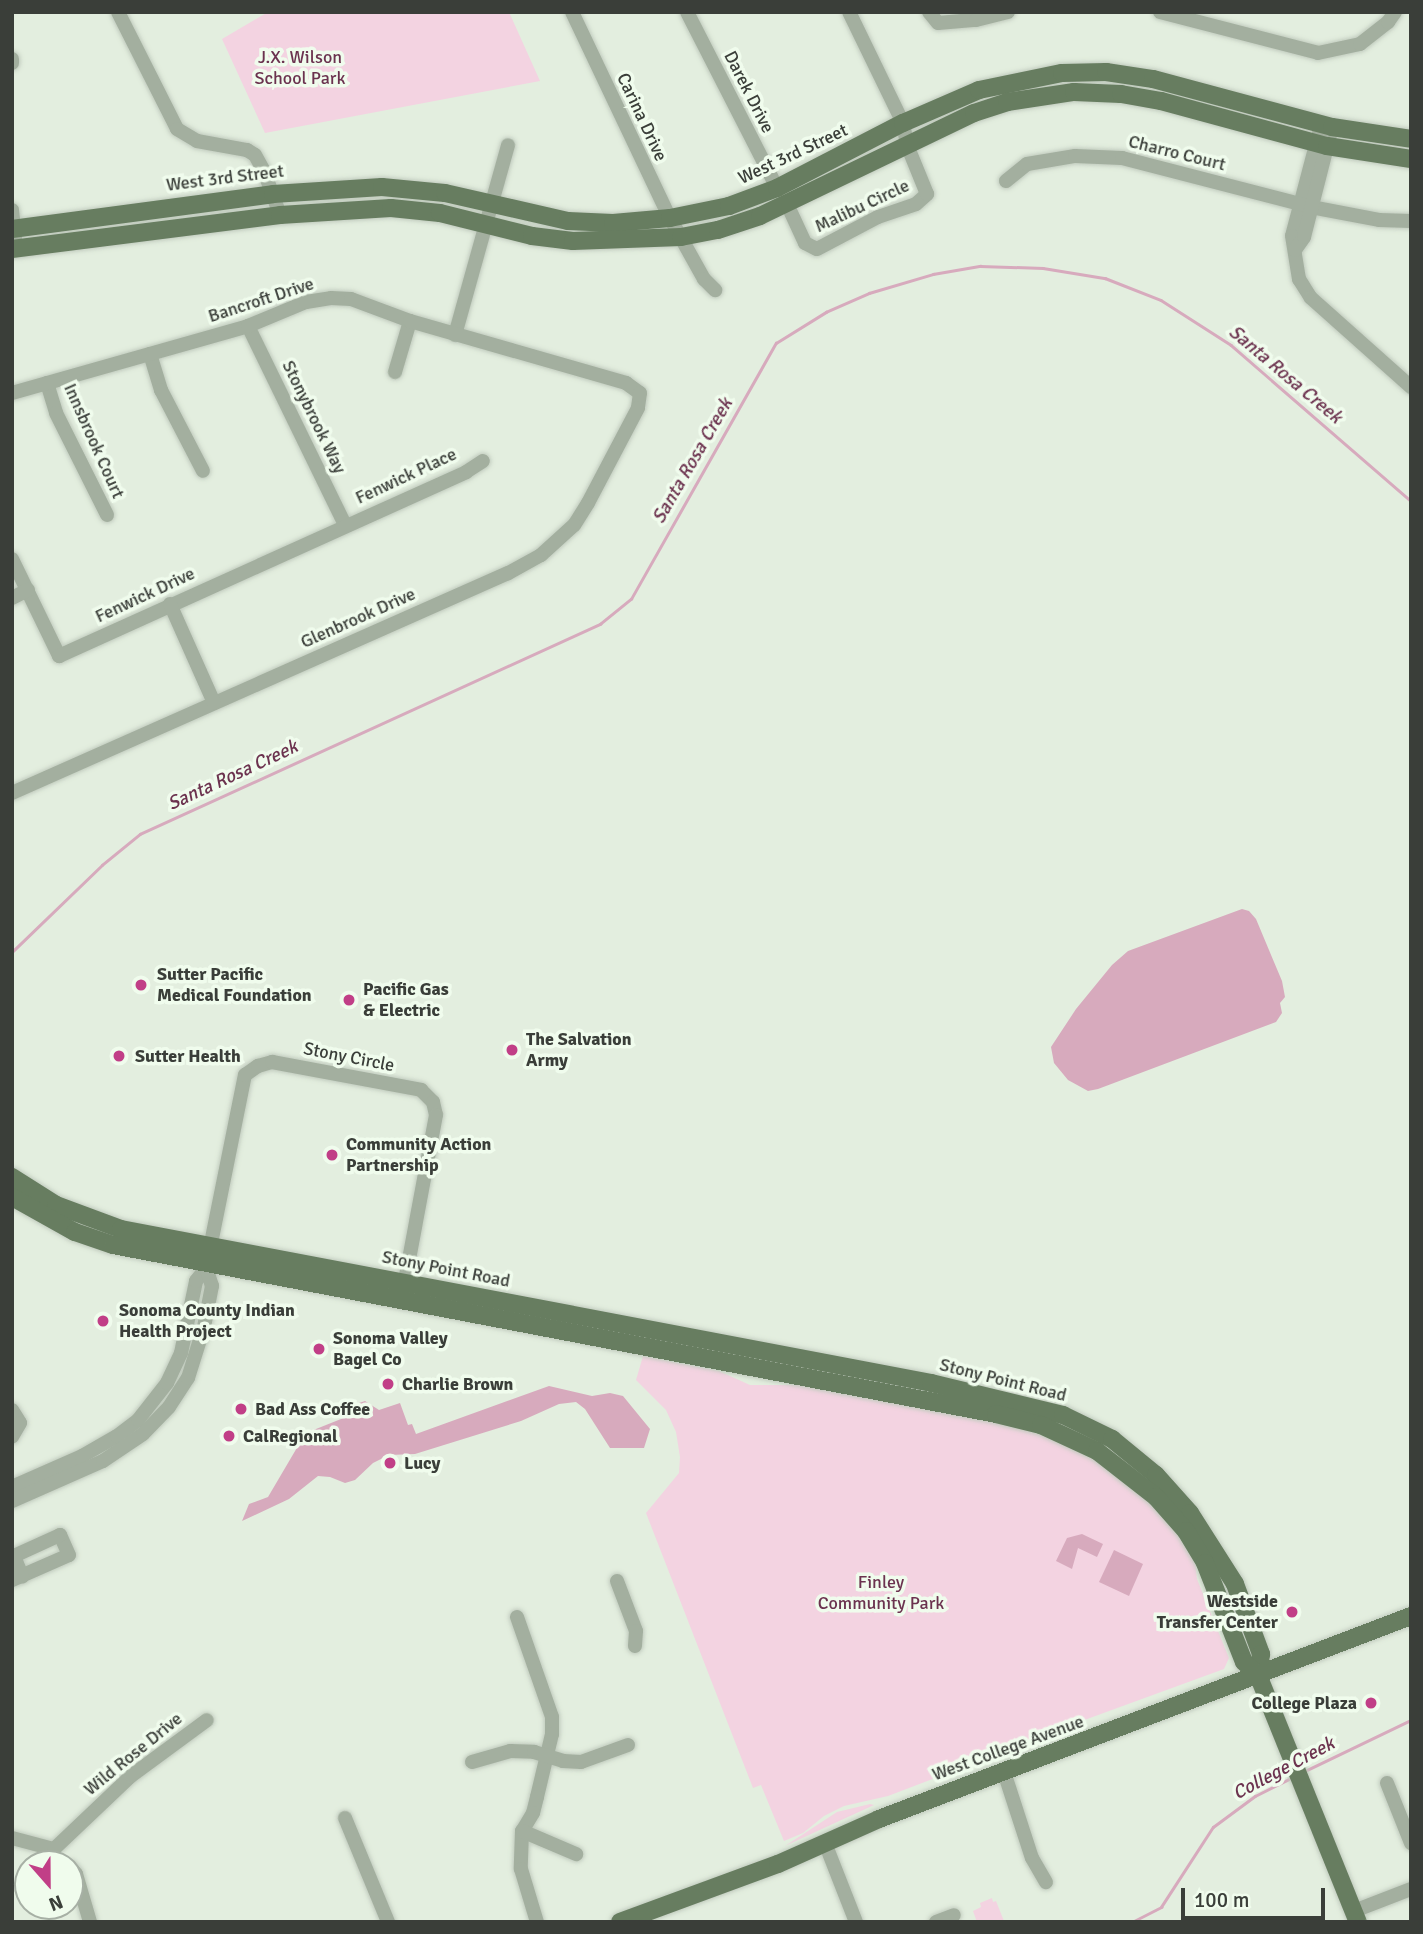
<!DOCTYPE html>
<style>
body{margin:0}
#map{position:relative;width:1423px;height:1934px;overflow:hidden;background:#e3eedf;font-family:Signika,sans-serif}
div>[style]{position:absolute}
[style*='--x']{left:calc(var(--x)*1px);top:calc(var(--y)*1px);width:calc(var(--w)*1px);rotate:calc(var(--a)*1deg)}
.green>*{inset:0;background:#f3d3e1}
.water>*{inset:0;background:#d7aabd}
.stream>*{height:2.5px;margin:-1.25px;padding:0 1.25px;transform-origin:1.25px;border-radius:1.25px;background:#d7aabd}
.roads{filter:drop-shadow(0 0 2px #c1cbbe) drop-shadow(0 0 2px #c1cbbe)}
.minor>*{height:14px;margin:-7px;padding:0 7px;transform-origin:7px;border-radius:7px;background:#a3af9f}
.major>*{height:18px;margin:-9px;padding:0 9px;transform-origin:9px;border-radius:9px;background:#677d60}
.dots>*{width:19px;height:19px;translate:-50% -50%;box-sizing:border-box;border:4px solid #f0fced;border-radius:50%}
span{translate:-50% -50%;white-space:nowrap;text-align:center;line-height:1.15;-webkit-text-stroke:7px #f0fced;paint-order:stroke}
.park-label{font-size:18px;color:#6b324f}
.street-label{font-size:18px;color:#3a3e39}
.poi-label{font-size:18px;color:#3a3e39;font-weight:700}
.left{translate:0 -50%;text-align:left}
.right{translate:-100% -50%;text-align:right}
.water-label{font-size:19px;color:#6c334f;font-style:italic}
.frame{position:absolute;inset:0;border:14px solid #3a3e39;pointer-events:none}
.north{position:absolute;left:14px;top:1850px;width:70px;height:70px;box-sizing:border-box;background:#f0fced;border:2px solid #a7b0a5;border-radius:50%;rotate:159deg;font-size:19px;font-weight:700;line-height:28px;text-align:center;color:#3a3e39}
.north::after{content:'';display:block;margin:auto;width:24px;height:32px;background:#c13f87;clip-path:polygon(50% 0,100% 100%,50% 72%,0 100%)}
.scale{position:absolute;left:1181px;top:1888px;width:144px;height:32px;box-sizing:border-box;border:4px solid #3a3e39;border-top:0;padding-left:9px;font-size:21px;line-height:24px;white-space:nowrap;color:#3a3e39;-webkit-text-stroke:5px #f0fced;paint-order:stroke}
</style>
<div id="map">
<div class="green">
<i style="clip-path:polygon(268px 12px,509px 12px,540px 81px,265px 133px,222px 39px)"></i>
<i style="clip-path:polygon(643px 1356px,719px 1371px,750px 1385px,806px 1385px,1020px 1427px,1085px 1453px,1109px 1468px,1150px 1501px,1178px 1533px,1195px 1560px,1197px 1579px,1229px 1658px,1224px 1669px,1013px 1746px,998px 1754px,888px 1796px,844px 1806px,824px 1816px,803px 1833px,784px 1841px,761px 1785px,753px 1788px,646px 1513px,679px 1473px,680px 1457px,676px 1432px,666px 1410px,636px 1380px)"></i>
<i style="clip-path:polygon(870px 1804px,874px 1805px,785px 1846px,837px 1812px)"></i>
<i style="clip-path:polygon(992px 1898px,993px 1902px,996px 1901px,1004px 1921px,977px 1922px,973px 1911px,981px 1907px,980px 1903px)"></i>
</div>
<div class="water">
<i style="clip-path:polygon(1242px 909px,1249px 911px,1256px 919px,1282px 981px,1285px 997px,1280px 1003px,1282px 1013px,1276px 1022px,1098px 1089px,1088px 1091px,1068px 1080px,1054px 1063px,1051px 1047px,1076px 1009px,1112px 965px,1128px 951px)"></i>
<i style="clip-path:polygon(549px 1386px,592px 1396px,610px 1393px,623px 1396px,650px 1429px,644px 1448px,610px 1448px,585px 1409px,576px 1402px,559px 1404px,521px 1421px,415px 1454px,389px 1455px,373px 1463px,355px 1480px,345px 1483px,330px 1477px,318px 1476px,289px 1499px,242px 1521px,249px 1504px,268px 1497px,298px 1446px,310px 1441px,306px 1433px,346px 1417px,353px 1405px,365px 1401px,379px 1410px,400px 1403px,408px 1425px,412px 1424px,416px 1434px)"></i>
<i style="clip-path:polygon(1082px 1534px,1103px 1544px,1097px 1557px,1078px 1548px,1072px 1569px,1056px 1561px,1067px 1538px)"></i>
<i style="clip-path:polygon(1114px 1550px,1143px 1564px,1129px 1596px,1099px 1582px)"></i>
</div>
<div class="stream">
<i style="--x:12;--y:952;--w:125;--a:-44"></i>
<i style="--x:102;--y:865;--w:49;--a:-39.2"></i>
<i style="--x:140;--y:834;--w:506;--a:-24.54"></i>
<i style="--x:600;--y:624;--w:40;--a:-39"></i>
<i style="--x:631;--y:599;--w:294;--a:-60.5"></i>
<i style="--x:776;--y:343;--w:59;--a:-31.8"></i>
<i style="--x:826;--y:312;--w:47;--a:-23.8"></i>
<i style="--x:869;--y:293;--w:67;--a:-16.5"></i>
<i style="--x:933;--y:274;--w:48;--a:-9.7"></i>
<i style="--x:980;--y:266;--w:63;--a:1.8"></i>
<i style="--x:1043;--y:268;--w:63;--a:9.2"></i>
<i style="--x:1105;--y:278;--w:60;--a:21.4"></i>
<i style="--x:1161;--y:300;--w:83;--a:32.7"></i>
<i style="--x:1231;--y:345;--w:238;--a:40.9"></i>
<i style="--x:1303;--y:1772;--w:120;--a:-25.7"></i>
<i style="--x:1132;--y:1922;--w:33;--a:-27"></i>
<i style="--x:1161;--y:1907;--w:95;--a:-57"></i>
<i style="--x:1213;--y:1827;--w:52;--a:-36.4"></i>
<i style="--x:1255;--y:1796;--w:40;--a:-26.6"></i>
</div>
<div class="roads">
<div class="minor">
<i style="--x:118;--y:12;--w:131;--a:63.2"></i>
<i style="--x:177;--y:129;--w:23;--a:31"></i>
<i style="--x:197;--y:141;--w:51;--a:10.2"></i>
<i style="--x:247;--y:150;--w:9;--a:32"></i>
<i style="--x:255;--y:155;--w:18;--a:61"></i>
<i style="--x:264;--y:171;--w:47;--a:70"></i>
<i style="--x:572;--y:12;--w:228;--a:64.6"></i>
<i style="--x:670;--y:218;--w:70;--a:60.9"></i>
<i style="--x:704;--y:279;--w:16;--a:45"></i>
<i style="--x:687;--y:12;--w:198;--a:62.9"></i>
<i style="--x:929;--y:12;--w:14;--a:51"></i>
<i style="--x:938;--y:23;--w:38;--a:-5"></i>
<i style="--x:976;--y:20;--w:33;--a:-14"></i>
<i style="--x:1160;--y:12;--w:163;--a:14.5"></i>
<i style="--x:1318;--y:53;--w:43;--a:-12.1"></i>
<i style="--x:1360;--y:44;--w:36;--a:-38"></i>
<i style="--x:1388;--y:22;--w:12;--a:-55"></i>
<i style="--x:12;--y:59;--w:4;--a:90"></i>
<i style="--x:1319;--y:133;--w:106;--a:104.7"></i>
<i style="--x:1292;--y:236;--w:44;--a:80.8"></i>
<i style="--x:1299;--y:279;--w:22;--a:58"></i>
<i style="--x:1311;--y:298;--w:134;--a:41.7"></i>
<i style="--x:1006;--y:181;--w:27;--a:-39"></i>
<i style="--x:1027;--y:164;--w:49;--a:-9.5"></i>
<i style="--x:1075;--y:156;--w:47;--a:2.4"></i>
<i style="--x:1122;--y:158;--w:195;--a:14.5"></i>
<i style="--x:1311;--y:207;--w:69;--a:10.8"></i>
<i style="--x:1379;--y:220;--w:32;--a:2"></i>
<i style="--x:787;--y:204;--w:43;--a:65.2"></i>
<i style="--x:805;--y:243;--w:13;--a:27"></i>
<i style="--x:817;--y:249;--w:69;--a:-27.7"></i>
<i style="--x:878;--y:217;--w:40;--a:-18.9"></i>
<i style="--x:916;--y:204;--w:15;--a:-42"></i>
<i style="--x:927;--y:194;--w:53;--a:-112.2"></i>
<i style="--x:907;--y:145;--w:22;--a:-100"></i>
<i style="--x:903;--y:123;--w:123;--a:-115.9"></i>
<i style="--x:12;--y:210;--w:29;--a:84"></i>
<i style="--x:1295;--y:250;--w:16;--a:-55"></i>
<i style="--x:1304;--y:237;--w:114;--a:-75.7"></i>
<i style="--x:248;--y:326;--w:221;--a:64"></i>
<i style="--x:455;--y:335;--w:197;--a:-74.4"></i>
<i style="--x:150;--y:354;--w:38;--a:73"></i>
<i style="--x:161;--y:390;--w:91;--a:62.6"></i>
<i style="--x:395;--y:372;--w:53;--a:-73.6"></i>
<i style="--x:47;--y:383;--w:31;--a:73"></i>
<i style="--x:56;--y:413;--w:114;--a:63.4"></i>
<i style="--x:12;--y:393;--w:245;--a:-15.8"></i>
<i style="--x:248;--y:326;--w:63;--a:-22.5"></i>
<i style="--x:306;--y:302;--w:25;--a:-9"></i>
<i style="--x:331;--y:298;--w:20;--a:3"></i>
<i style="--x:351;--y:299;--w:63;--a:20.4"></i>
<i style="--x:410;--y:321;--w:225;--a:16"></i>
<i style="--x:626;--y:383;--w:17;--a:36"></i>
<i style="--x:640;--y:393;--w:15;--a:98"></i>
<i style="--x:638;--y:408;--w:107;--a:117.8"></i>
<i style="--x:588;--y:503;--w:26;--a:122"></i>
<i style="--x:574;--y:525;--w:45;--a:137.7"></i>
<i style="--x:541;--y:555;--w:38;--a:151"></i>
<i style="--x:508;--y:573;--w:543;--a:156.08"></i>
<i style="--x:12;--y:559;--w:108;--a:64.1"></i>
<i style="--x:59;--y:656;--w:447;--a:-24.3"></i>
<i style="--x:466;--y:472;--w:20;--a:-33"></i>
<i style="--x:12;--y:598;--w:18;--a:-27"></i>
<i style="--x:170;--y:604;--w:108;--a:66"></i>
<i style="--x:12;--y:1410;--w:15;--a:58"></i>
<i style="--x:20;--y:1423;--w:16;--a:120"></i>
<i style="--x:12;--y:1487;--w:77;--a:-23.9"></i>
<i style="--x:82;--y:1456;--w:40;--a:-29.7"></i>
<i style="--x:117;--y:1436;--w:26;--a:-37"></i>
<i style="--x:138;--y:1420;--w:47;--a:-51.9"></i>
<i style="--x:167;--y:1383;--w:33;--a:-65"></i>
<i style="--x:181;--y:1353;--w:74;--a:-78.2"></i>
<i style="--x:196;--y:1281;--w:16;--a:-52"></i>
<i style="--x:206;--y:1268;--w:197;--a:-78.6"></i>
<i style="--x:245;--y:1075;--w:16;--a:-35"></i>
<i style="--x:258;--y:1066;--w:15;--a:-16"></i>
<i style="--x:272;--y:1062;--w:152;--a:10.6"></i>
<i style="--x:421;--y:1090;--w:17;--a:45"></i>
<i style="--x:433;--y:1102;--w:13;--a:77"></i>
<i style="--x:436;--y:1115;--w:180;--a:100.6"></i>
<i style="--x:12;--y:1501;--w:99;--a:-23.7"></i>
<i style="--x:103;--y:1461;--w:48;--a:-34"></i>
<i style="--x:143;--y:1434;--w:37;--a:-46"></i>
<i style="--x:169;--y:1407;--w:35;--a:-57"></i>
<i style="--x:188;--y:1378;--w:53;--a:-72.6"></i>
<i style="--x:204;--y:1327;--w:42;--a:-79"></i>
<i style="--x:212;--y:1286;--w:19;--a:-108"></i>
<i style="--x:12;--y:1580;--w:62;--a:-23.7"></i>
<i style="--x:69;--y:1555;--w:22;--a:-114"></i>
<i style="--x:60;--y:1535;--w:51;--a:155.5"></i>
<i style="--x:14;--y:1556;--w:22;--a:68"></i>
<i style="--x:617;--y:1581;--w:53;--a:69.2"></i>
<i style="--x:636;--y:1631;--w:15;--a:94"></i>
<i style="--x:517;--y:1617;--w:106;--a:70.7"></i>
<i style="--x:552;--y:1717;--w:17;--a:90"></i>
<i style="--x:552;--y:1734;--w:65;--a:103.4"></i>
<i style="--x:537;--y:1797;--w:16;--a:104"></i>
<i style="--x:533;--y:1813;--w:21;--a:121"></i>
<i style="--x:522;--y:1831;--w:38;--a:92"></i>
<i style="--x:521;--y:1869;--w:55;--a:73.2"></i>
<i style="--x:472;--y:1762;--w:40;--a:-16"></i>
<i style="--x:510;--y:1751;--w:24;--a:2"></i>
<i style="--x:534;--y:1752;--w:30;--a:17"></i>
<i style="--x:563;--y:1761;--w:18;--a:3"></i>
<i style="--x:581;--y:1762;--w:50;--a:-19.9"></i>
<i style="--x:1004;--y:1772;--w:90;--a:72"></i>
<i style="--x:1032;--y:1858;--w:28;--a:60"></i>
<i style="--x:1387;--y:1783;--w:65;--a:68.2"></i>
<i style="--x:345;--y:1818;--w:113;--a:67.5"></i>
<i style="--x:522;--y:1831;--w:59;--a:23.1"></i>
<i style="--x:12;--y:1838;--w:43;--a:14.7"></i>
<i style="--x:54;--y:1849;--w:106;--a:-43.5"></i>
<i style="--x:131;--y:1776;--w:94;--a:-36.4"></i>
<i style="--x:825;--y:1843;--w:85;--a:68.6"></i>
<i style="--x:70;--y:1867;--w:9;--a:49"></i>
<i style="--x:76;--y:1874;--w:50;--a:73.7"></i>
<i style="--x:1354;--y:1911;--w:61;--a:-21.1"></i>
<i style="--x:936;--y:1922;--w:19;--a:-21"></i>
</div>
<div class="major">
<i style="--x:12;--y:229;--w:263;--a:-7.6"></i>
<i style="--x:273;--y:194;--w:109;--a:-3.7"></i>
<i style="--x:382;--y:187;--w:63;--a:5.4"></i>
<i style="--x:445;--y:193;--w:126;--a:12.8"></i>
<i style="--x:568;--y:221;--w:45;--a:2.5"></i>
<i style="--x:613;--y:223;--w:57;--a:-5"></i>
<i style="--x:670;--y:218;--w:60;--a:-11.5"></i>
<i style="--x:729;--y:206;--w:51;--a:-20.6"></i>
<i style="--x:777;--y:188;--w:142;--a:-27.3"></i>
<i style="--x:903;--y:123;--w:83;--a:-23.5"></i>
<i style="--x:979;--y:90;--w:85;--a:-11.6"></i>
<i style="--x:1062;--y:73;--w:44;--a:-1.3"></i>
<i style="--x:1106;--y:72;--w:48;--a:8.5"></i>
<i style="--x:1153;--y:79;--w:185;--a:15"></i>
<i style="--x:1332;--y:127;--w:80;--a:8.6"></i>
<i style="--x:12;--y:249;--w:270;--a:-7.2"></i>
<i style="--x:280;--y:215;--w:111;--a:-3.6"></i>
<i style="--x:391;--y:208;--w:49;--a:5.8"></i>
<i style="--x:440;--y:213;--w:95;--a:14"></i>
<i style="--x:532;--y:236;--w:41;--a:7"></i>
<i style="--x:573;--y:241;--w:108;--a:-2.1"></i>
<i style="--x:681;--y:237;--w:38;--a:-11"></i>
<i style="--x:718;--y:230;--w:44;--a:-18.4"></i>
<i style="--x:760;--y:216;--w:237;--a:-25.7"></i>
<i style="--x:974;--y:113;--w:35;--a:-18"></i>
<i style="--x:1007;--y:102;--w:68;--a:-8.5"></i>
<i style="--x:1074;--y:92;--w:47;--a:2.4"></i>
<i style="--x:1121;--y:94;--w:41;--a:9.9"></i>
<i style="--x:1161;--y:101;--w:172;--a:15.2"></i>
<i style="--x:1327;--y:146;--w:85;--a:8.8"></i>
<i style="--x:12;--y:1177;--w:52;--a:32.5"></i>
<i style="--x:56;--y:1205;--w:69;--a:20.3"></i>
<i style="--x:121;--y:1229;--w:825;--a:10.76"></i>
<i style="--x:931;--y:1383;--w:136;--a:13.6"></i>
<i style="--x:1063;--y:1415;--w:55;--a:26.1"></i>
<i style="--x:1112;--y:1439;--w:57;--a:39.3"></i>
<i style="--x:1156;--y:1475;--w:51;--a:48.2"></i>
<i style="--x:1190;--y:1513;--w:84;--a:57.6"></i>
<i style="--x:1235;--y:1584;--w:75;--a:69.6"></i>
<i style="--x:1261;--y:1654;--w:21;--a:98"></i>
<i style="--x:12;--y:1197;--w:72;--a:29.1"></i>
<i style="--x:75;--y:1232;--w:40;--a:18.9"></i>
<i style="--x:113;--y:1245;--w:899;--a:10.83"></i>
<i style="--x:996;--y:1414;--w:46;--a:13.7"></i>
<i style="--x:1041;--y:1425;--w:62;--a:24.9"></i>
<i style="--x:1097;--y:1451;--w:75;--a:37.9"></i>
<i style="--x:1156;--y:1497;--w:45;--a:48.6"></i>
<i style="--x:1186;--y:1531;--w:37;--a:59"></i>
<i style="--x:1205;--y:1563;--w:106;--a:68.5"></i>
<i style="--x:1244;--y:1662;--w:19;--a:43"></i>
<i style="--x:1258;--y:1675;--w:266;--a:68"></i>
<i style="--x:620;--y:1922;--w:168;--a:-20.2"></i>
<i style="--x:778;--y:1864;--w:111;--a:-24"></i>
<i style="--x:879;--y:1819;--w:569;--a:-20.89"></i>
</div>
</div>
<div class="dots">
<i style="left:141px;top:985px;background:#c13f87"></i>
<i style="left:349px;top:1000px;background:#c13f87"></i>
<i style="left:512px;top:1050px;background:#c13f87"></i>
<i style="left:119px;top:1056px;background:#c13f87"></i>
<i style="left:332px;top:1155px;background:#c13f87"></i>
<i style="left:103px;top:1321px;background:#c13f87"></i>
<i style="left:319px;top:1349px;background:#c13f87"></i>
<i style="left:388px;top:1384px;background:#c13f87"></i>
<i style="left:241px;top:1409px;background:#c13f87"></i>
<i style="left:229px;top:1436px;background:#c13f87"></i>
<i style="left:390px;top:1463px;background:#c13f87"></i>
<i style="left:1292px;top:1612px;background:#c13f87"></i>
<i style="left:1371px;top:1703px;background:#c13f87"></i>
</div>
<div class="park-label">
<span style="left:300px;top:68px">J.X. Wilson<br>School Park</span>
<span style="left:881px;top:1593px">Finley<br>Community Park</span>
</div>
<div class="street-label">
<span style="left:749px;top:92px;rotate:63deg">Darek Drive</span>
<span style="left:642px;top:117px;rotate:65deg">Carina Drive</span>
<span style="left:1177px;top:153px;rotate:14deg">Charro Court</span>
<span style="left:793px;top:154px;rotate:-25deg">West 3rd Street</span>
<span style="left:225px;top:178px;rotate:-7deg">West 3rd Street</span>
<span style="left:862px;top:206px;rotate:-25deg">Malibu Circle</span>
<span style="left:261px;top:300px;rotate:-18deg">Bancroft Drive</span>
<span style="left:314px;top:417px;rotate:64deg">Stonybrook Way</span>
<span style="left:94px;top:441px;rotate:66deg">Innsbrook Court</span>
<span style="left:406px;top:476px;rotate:-25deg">Fenwick Place</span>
<span style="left:145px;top:595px;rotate:-25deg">Fenwick Drive</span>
<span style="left:358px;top:618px;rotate:-24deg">Glenbrook Drive</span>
<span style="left:349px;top:1057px;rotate:11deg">Stony Circle</span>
<span style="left:446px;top:1269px;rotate:11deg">Stony Point Road</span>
<span style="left:1003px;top:1380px;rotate:14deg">Stony Point Road</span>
<span style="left:1008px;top:1748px;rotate:-20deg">West College Avenue</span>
<span style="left:133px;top:1754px;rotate:-39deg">Wild Rose Drive</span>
</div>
<div class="poi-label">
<span class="left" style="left:157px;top:985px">Sutter Pacific<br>Medical Foundation</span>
<span class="left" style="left:363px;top:1000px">Pacific Gas<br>&amp; Electric</span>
<span class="left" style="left:526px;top:1050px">The Salvation<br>Army</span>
<span class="left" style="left:135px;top:1056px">Sutter Health</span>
<span class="left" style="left:346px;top:1155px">Community Action<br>Partnership</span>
<span class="left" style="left:119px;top:1321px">Sonoma County Indian<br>Health Project</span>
<span class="left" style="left:333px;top:1349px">Sonoma Valley<br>Bagel Co</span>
<span class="left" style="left:402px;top:1384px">Charlie Brown</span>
<span class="left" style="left:255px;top:1409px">Bad Ass Coffee</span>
<span class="left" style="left:243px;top:1436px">CalRegional</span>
<span class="left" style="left:404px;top:1463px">Lucy</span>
<span class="right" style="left:1278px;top:1612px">Westside<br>Transfer Center</span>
<span class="right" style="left:1357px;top:1703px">College Plaza</span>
</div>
<div class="water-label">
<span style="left:1285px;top:375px;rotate:40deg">Santa Rosa Creek</span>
<span style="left:693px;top:461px;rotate:-60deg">Santa Rosa Creek</span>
<span style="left:233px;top:776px;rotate:-25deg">Santa Rosa Creek</span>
<span style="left:1284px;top:1769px;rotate:-28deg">College Creek</span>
</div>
<div class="frame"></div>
<div class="north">N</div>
<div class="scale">100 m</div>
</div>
